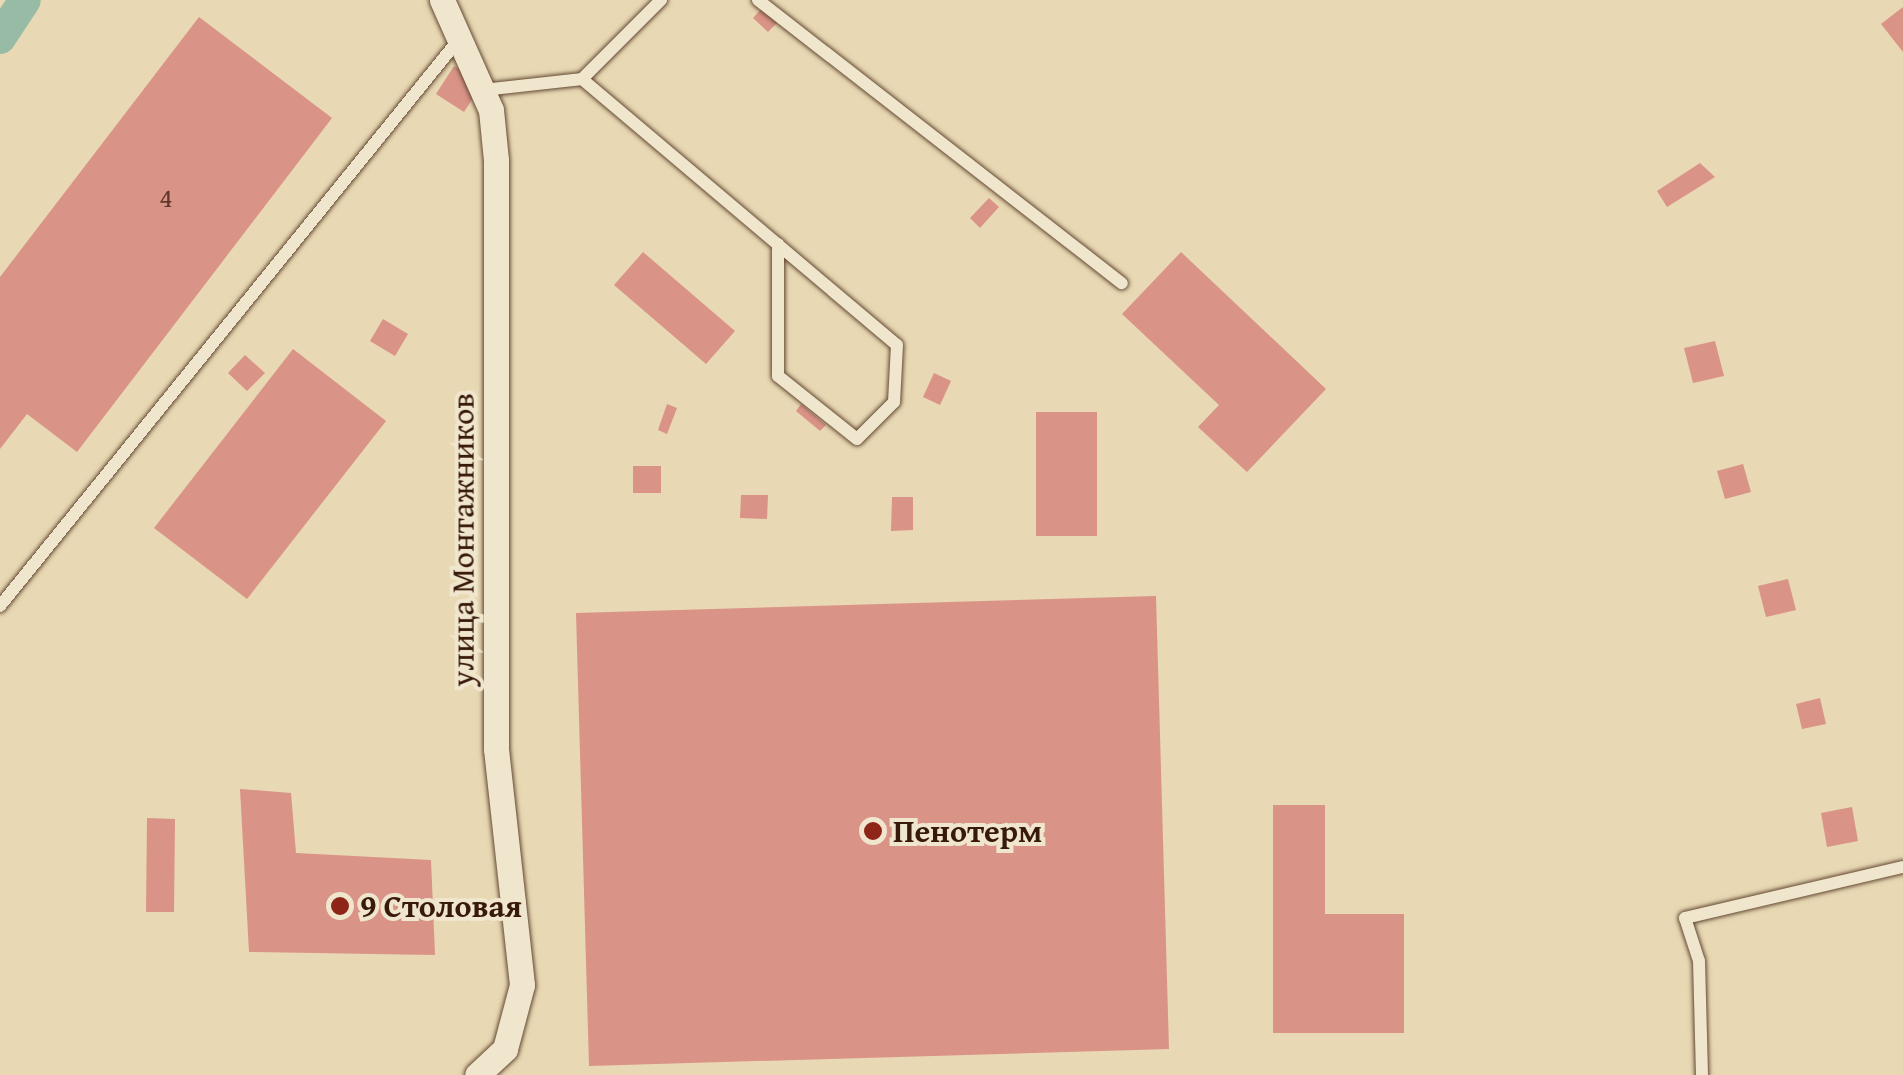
<!DOCTYPE html>
<meta charset="utf-8">
<style>
body{margin:0}
#map{position:relative;width:1903px;height:1075px;overflow:hidden;background:#e8d8b3;font-family:"Gentium Book Plus",serif}
div>[style]{position:absolute}
[style*='--x']{left:calc(var(--x)*1px);top:calc(var(--y)*1px);width:calc(var(--w)*1px);rotate:calc(var(--a)*1deg)}
.canal>*{height:32px;margin:-16px;padding:0 16px;transform-origin:16px;border-radius:16px;background:#98bba6}
.building>*{inset:0;background:#da9387}
.roads{filter:drop-shadow(0 0 2px #644a34) drop-shadow(0 0 2px #644a34)}
.lane>*{height:12px;margin:-6px;padding:0 6px;transform-origin:6px;border-radius:6px;background:#f0e6ce}
.street>*{height:25px;margin:-12.5px;padding:0 12.5px;transform-origin:12.5px;border-radius:12.5px;background:#f0e6ce}
.dots>*{width:28px;height:28px;translate:-50% -50%;box-sizing:border-box;border:5px solid #f0e6ce;border-radius:50%}
span{translate:-50% -50%;white-space:nowrap;text-align:center;line-height:1.15;-webkit-text-stroke:8px #f0e6ce;paint-order:stroke}
.number-label{font-size:28px;color:#603829}
.number-label span{-webkit-text-stroke-width:0}
.street-label{font-size:32px;color:#381a0a}
.poi-label{font-size:32px;color:#381a0a;font-weight:700}
.left{translate:0 -50%;text-align:left}
</style>
<div id="map">
<div class="canal">
<i style="--x:0;--y:38;--w:45;--a:-56.7"></i>
</div>
<div class="building">
<i style="clip-path:polygon(1903px 7px,1903px 52px,1881px 24px)"></i>
<i style="clip-path:polygon(762px 8px,778px 22px,768px 32px,753px 18px)"></i>
<i style="clip-path:polygon(199px 17px,332px 118px,77px 452px,27px 414px,0 449px,0 277px)"></i>
<i style="clip-path:polygon(454px 66px,482px 84px,464px 112px,436px 94px)"></i>
<i style="clip-path:polygon(1700px 163px,1715px 177px,1667px 207px,1657px 191px)"></i>
<i style="clip-path:polygon(989px 198px,999px 207px,980px 228px,970px 218px)"></i>
<i style="clip-path:polygon(643px 252px,735px 331px,706px 364px,614px 285px)"></i>
<i style="clip-path:polygon(1181px 252px,1326px 389px,1247px 472px,1198px 427px,1219px 405px,1122px 314px)"></i>
<i style="clip-path:polygon(383px 319px,408px 334px,395px 356px,370px 341px)"></i>
<i style="clip-path:polygon(1715px 341px,1724px 376px,1693px 383px,1684px 348px)"></i>
<i style="clip-path:polygon(293px 349px,386px 421px,247px 599px,154px 528px)"></i>
<i style="clip-path:polygon(245px 355px,265px 373px,247px 391px,228px 373px)"></i>
<i style="clip-path:polygon(934px 373px,951px 381px,940px 405px,923px 397px)"></i>
<i style="clip-path:polygon(667px 404px,677px 408px,667px 434px,658px 430px)"></i>
<i style="clip-path:polygon(801px 404px,826px 425px,820px 431px,796px 411px)"></i>
<i style="clip-path:polygon(1036px 412px,1097px 412px,1097px 536px,1036px 536px)"></i>
<i style="clip-path:polygon(1743px 464px,1751px 492px,1725px 499px,1717px 471px)"></i>
<i style="clip-path:polygon(633px 466px,661px 466px,661px 493px,633px 493px)"></i>
<i style="clip-path:polygon(741px 495px,768px 495px,767px 519px,740px 518px)"></i>
<i style="clip-path:polygon(892px 497px,913px 497px,913px 530px,891px 531px)"></i>
<i style="clip-path:polygon(1788px 579px,1796px 610px,1766px 617px,1758px 586px)"></i>
<i style="clip-path:polygon(1156px 596px,1169px 1049px,589px 1066px,576px 613px)"></i>
<i style="clip-path:polygon(1820px 698px,1826px 724px,1802px 729px,1796px 704px)"></i>
<i style="clip-path:polygon(240px 789px,291px 793px,296px 853px,431px 860px,435px 955px,249px 952px)"></i>
<i style="clip-path:polygon(1273px 805px,1325px 805px,1325px 914px,1404px 914px,1404px 1033px,1273px 1033px)"></i>
<i style="clip-path:polygon(1852px 807px,1858px 841px,1827px 847px,1821px 813px)"></i>
<i style="clip-path:polygon(147px 818px,175px 819px,174px 912px,146px 912px)"></i>
</div>
<div class="roads">
<div class="lane">
<i style="--x:758;--y:0;--w:461;--a:37.9"></i>
<i style="--x:582;--y:79;--w:412;--a:40.2"></i>
<i style="--x:897;--y:345;--w:57;--a:93"></i>
<i style="--x:894;--y:402;--w:52;--a:135"></i>
<i style="--x:857;--y:439;--w:101;--a:-141.4"></i>
<i style="--x:778;--y:376;--w:132;--a:-90"></i>
<i style="--x:483;--y:90;--w:100;--a:-6.3"></i>
<i style="--x:582;--y:79;--w:112;--a:-45"></i>
<i style="--x:0;--y:606;--w:731;--a:-51"></i>
<i style="--x:1702;--y:1075;--w:114;--a:-91.5"></i>
<i style="--x:1699;--y:961;--w:45;--a:-108"></i>
<i style="--x:1685;--y:918;--w:224;--a:-13.2"></i>
</div>
<div class="street">
<i style="--x:442;--y:0;--w:120;--a:66"></i>
<i style="--x:491;--y:110;--w:50;--a:84.3"></i>
<i style="--x:496;--y:160;--w:589;--a:90"></i>
<i style="--x:496;--y:749;--w:237;--a:83.7"></i>
<i style="--x:522;--y:985;--w:66;--a:104.9"></i>
<i style="--x:505;--y:1049;--w:38;--a:137"></i>
</div>
</div>
<div class="dots">
<i style="left:873px;top:831px;background:#8f2418"></i>
<i style="left:340px;top:906px;background:#8f2418"></i>
</div>
<div class="number-label">
<span style="left:166px;top:197px">4</span>
</div>
<div class="street-label">
<span style="left:463px;top:540px;rotate:-90deg">улица Монтажников</span>
</div>
<div class="poi-label">
<span class="left" style="left:893px;top:831px">Пенотерм</span>
<span class="left" style="left:360px;top:906px">9 Столовая</span>
</div>
</div>
